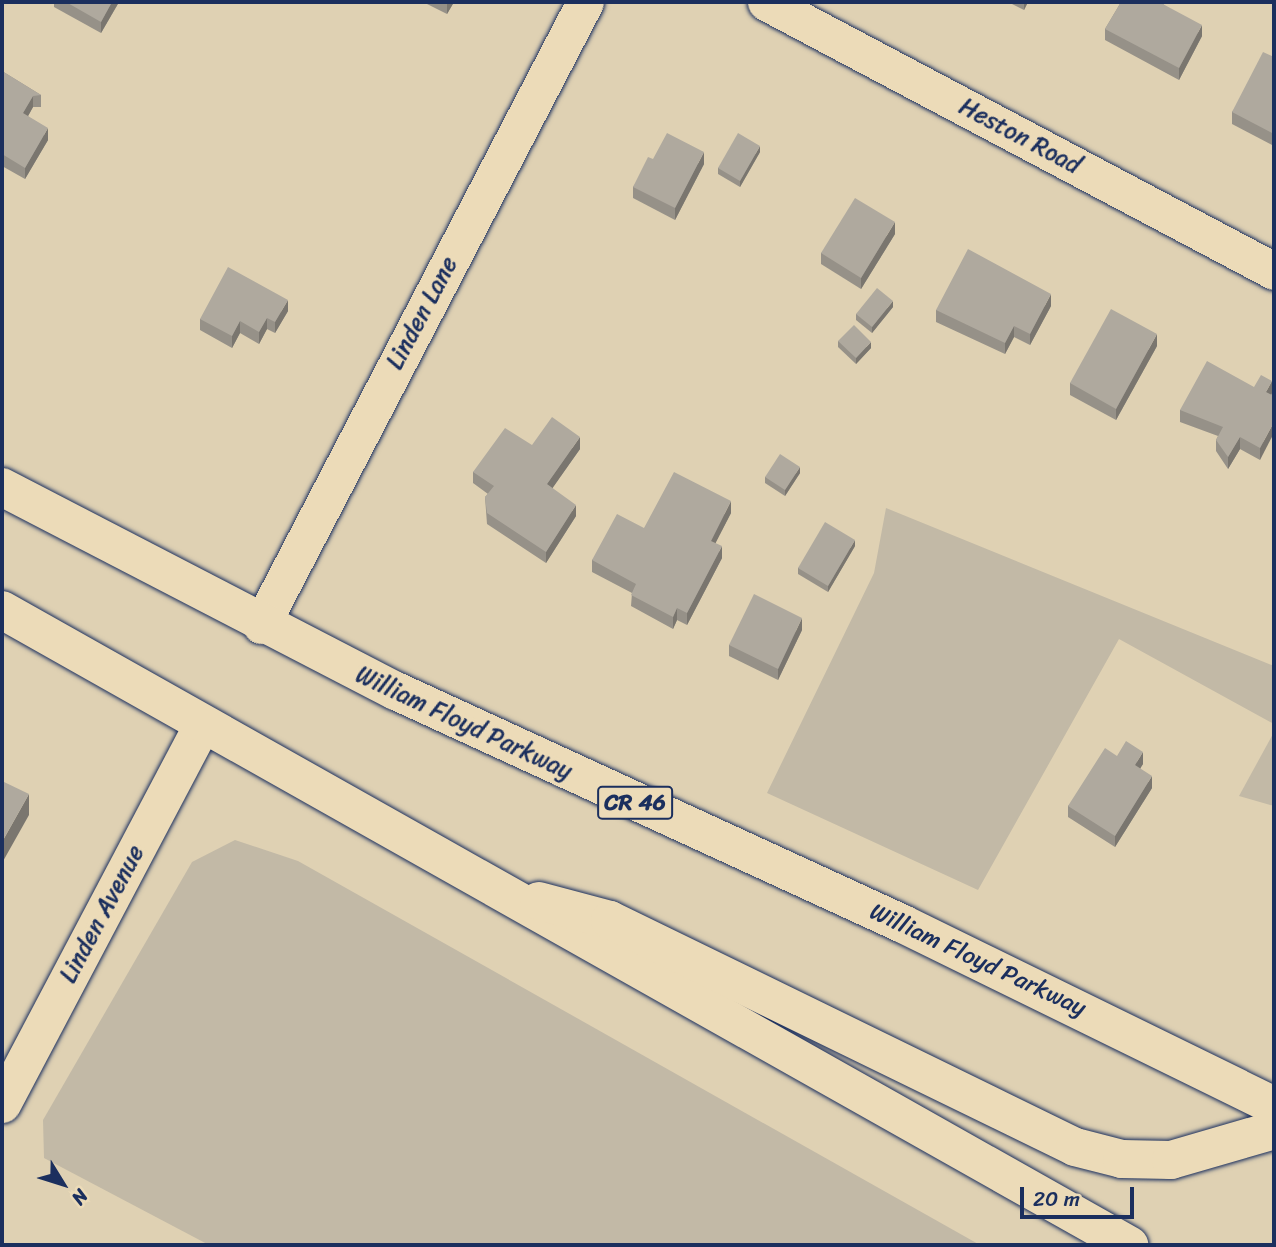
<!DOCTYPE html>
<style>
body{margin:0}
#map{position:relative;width:1276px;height:1247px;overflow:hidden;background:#dfd1b3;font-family:Sriracha,sans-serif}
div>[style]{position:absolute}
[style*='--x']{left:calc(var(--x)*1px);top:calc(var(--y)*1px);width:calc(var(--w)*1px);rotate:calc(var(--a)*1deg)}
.green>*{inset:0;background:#c2b9a6}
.roads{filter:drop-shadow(0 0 2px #1b2f5e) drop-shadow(0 0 2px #1b2f5e)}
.minor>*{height:37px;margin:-18.5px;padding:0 18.5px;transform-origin:18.5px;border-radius:18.5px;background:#ecdbb8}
.highway>*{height:38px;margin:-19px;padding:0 19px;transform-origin:19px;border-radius:19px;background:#ecdbb8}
.wall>*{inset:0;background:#969188}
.shaded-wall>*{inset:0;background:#7a766f}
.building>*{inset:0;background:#afa99e}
span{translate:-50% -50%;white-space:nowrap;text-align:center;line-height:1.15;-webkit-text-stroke:7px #ecdbb8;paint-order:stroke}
.shield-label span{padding:2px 5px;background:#ecdbb8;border:2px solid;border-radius:5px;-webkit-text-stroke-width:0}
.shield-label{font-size:23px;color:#1b2f5e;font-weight:700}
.street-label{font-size:24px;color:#1b2f5e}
.frame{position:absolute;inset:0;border:4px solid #1b2f5e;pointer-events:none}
.north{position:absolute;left:28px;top:1149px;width:70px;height:70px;-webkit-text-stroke:5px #ecdbb8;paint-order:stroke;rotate:128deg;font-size:19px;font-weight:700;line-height:28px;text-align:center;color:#1b2f5e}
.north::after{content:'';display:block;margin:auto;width:24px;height:32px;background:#1b2f5e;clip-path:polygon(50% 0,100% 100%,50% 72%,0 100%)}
.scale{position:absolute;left:1020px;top:1187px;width:114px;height:32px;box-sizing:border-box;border:4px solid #1b2f5e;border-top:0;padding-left:9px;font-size:21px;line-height:24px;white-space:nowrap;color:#1b2f5e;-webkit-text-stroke:5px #ecdbb8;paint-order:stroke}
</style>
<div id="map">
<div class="green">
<i style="clip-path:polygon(886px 508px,1274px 666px,1274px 724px,1119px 639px,978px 890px,767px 793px,874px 573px)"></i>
<i style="clip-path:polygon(1274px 732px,1274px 806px,1239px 796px)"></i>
<i style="clip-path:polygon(235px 840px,298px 861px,980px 1245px,209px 1245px,44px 1158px,43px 1120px,192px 862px)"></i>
</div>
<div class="roads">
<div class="minor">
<i style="--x:766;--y:2;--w:575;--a:27.9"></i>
<i style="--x:261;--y:625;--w:702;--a:-62.52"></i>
<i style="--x:2;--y:1104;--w:429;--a:-62.2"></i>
</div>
<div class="highway">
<i style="--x:2;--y:487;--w:444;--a:27.4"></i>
<i style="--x:396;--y:691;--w:558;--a:24.68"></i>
<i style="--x:903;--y:924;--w:413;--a:26.1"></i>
<i style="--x:2;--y:610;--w:1294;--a:29.4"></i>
<i style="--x:539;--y:901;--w:73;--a:15"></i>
<i style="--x:610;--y:920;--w:517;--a:26.02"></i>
<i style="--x:1075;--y:1147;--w:49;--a:14.3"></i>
<i style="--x:1122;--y:1159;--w:49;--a:1.2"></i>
<i style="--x:1171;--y:1160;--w:107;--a:-16.2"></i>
</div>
</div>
<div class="wall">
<i style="clip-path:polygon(54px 2px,119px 2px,101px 33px,54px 7px)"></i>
<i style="clip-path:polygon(423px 2px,454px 2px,447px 14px)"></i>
<i style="clip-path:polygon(1008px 2px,1028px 2px,1024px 10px)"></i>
<i style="clip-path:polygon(1121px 2px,1164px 2px,1163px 4px,1202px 36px,1179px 80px,1105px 40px,1105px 29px)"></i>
<i style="clip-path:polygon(1274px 57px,1274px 146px,1232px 124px,1232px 112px)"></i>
<i style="clip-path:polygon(2px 71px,41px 95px,41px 107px,33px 107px,28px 116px,48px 140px,25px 179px,2px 166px)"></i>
<i style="clip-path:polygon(760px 152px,740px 187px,718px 174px,718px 168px)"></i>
<i style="clip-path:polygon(653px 159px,704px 164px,675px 220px,633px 198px,633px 187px)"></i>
<i style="clip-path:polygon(895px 234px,861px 289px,821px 264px,821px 253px)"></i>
<i style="clip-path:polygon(1051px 306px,1030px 345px,1014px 337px,1005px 354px,936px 322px,936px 310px)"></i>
<i style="clip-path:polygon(893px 307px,872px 333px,856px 320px,856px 314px)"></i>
<i style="clip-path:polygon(288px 311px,275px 333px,267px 329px,259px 344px,240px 333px,232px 348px,200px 330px,200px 319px)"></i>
<i style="clip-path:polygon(838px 341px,871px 348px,856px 364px,838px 347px)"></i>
<i style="clip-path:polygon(1157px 346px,1116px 420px,1070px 395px,1070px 383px)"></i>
<i style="clip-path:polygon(1254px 387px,1272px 393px,1260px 460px,1240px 449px,1228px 469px,1216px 451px,1216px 440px,1218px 436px,1180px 422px,1180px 410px)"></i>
<i style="clip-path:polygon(532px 445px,580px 449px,552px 488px,576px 516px,546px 563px,487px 524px,485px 497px,488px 494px,473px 483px,473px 472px)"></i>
<i style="clip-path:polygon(800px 473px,785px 496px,765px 483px,765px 477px)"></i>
<i style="clip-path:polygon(731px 513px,715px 543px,722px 558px,687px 625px,677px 620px,673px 629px,631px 606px,632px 593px,592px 572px,592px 560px,644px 528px)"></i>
<i style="clip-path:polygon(855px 546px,828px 592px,798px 574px,798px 568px)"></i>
<i style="clip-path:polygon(802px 630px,778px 680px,729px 656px,729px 645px)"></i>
<i style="clip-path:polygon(1117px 756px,1143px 764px,1140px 768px,1152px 788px,1115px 847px,1068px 817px,1068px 806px)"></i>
</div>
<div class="shaded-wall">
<i style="clip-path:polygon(112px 2px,119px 2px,101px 33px,101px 22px)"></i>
<i style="clip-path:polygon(447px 2px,454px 2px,447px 14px)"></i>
<i style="clip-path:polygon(1024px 2px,1028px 2px,1024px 10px)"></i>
<i style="clip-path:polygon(1202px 25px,1202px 36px,1179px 80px,1179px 68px)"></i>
<i style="clip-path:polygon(33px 96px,33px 107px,23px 125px,23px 113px)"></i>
<i style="clip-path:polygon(48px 128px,48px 140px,25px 179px,25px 168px)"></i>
<i style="clip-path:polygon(760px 146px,760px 152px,740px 187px,740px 181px)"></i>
<i style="clip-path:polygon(704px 152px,704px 164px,675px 220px,675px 208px)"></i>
<i style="clip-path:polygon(895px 222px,895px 234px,861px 289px,861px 278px)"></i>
<i style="clip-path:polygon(1051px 294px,1051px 306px,1030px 345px,1030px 334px)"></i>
<i style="clip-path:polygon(288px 300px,288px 311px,275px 333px,275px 322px)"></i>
<i style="clip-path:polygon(893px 301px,893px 307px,872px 333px,872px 327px)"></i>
<i style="clip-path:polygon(267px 318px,267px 329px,259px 344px,259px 332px)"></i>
<i style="clip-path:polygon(240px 321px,240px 333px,232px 348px,232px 336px)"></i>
<i style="clip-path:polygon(1014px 326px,1014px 337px,1005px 354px,1005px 343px)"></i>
<i style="clip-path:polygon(1157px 334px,1157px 346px,1116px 420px,1116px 409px)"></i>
<i style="clip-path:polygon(871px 342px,871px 348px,856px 364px,856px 358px)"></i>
<i style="clip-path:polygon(1272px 381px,1272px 393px,1266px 404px,1266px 392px)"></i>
<i style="clip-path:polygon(1274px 422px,1274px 433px,1260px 460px,1260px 448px)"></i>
<i style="clip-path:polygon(580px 437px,580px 449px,547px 496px,547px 484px)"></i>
<i style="clip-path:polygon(1240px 437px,1240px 449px,1228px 469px,1228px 457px)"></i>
<i style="clip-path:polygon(800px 467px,800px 473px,785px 496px,785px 490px)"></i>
<i style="clip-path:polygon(731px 501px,731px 513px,711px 552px,711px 541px)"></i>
<i style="clip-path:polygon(576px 505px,576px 516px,546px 563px,546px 552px)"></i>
<i style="clip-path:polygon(855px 540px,855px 546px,828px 592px,828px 586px)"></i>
<i style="clip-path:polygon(722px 546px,722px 558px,687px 625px,687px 613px)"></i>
<i style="clip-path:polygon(677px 608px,677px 620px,673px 629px,673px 617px)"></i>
<i style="clip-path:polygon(802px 618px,802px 630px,778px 680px,778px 669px)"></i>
<i style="clip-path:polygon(1143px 752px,1143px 764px,1135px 777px,1135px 765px)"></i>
<i style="clip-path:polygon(1152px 776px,1152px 788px,1115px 847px,1115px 836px)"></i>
<i style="clip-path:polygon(29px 794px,29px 815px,2px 863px,2px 842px)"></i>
</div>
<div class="building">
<i style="clip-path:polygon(66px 2px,112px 2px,101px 22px)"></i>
<i style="clip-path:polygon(1121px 2px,1159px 2px,1202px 25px,1179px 68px,1105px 29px)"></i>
<i style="clip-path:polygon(1263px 52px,1274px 57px,1274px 134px,1232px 112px)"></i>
<i style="clip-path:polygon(2px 71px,41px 95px,33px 96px,23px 113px,48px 128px,25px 168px,2px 154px)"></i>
<i style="clip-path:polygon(667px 133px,704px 152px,675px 208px,633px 187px,648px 157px,653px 159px)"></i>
<i style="clip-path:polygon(738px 133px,760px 146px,740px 181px,718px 168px)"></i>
<i style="clip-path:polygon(855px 198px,895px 222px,861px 278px,821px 253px)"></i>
<i style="clip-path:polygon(968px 249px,1051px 294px,1030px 334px,1014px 326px,1005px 343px,936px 310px)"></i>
<i style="clip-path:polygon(228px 267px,288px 300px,275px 322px,267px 318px,259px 332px,240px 321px,232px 336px,200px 319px)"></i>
<i style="clip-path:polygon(877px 288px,893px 301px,872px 327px,856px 314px)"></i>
<i style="clip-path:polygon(1111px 309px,1157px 334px,1116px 409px,1070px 383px)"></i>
<i style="clip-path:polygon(854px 325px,871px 342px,856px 358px,838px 341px)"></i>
<i style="clip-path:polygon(1207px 361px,1254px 387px,1261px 375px,1272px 381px,1266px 392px,1274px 396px,1274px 422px,1260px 448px,1240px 437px,1228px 457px,1216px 440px,1223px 427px,1180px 410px)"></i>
<i style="clip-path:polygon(552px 417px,580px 437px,547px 484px,576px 505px,546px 552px,487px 513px,485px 497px,494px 486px,473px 472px,505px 428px,532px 445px)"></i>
<i style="clip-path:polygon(780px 454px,800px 467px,785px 490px,765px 477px)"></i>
<i style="clip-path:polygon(674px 472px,731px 501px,711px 541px,722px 546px,687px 613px,677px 608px,673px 617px,631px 595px,636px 584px,592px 560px,617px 514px,644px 528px)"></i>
<i style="clip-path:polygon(825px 522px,855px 540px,828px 586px,798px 568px)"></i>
<i style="clip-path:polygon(754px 594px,802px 618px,778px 669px,729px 645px)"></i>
<i style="clip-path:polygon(1126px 741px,1143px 752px,1135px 765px,1152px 776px,1115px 836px,1068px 806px,1105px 748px,1117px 756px)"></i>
<i style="clip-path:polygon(2px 781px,29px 794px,2px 842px)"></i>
</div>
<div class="shield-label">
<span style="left:635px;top:803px">CR 46</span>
</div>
<div class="street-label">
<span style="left:1020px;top:136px;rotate:28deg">Heston Road</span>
<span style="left:422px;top:313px;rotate:-62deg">Linden Lane</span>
<span style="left:464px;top:723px;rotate:25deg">William Floyd Parkway</span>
<span style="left:102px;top:914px;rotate:-62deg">Linden Avenue</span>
<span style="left:978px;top:960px;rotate:25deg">William Floyd Parkway</span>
</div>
<div class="frame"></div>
<div class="north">N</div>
<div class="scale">20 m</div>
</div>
